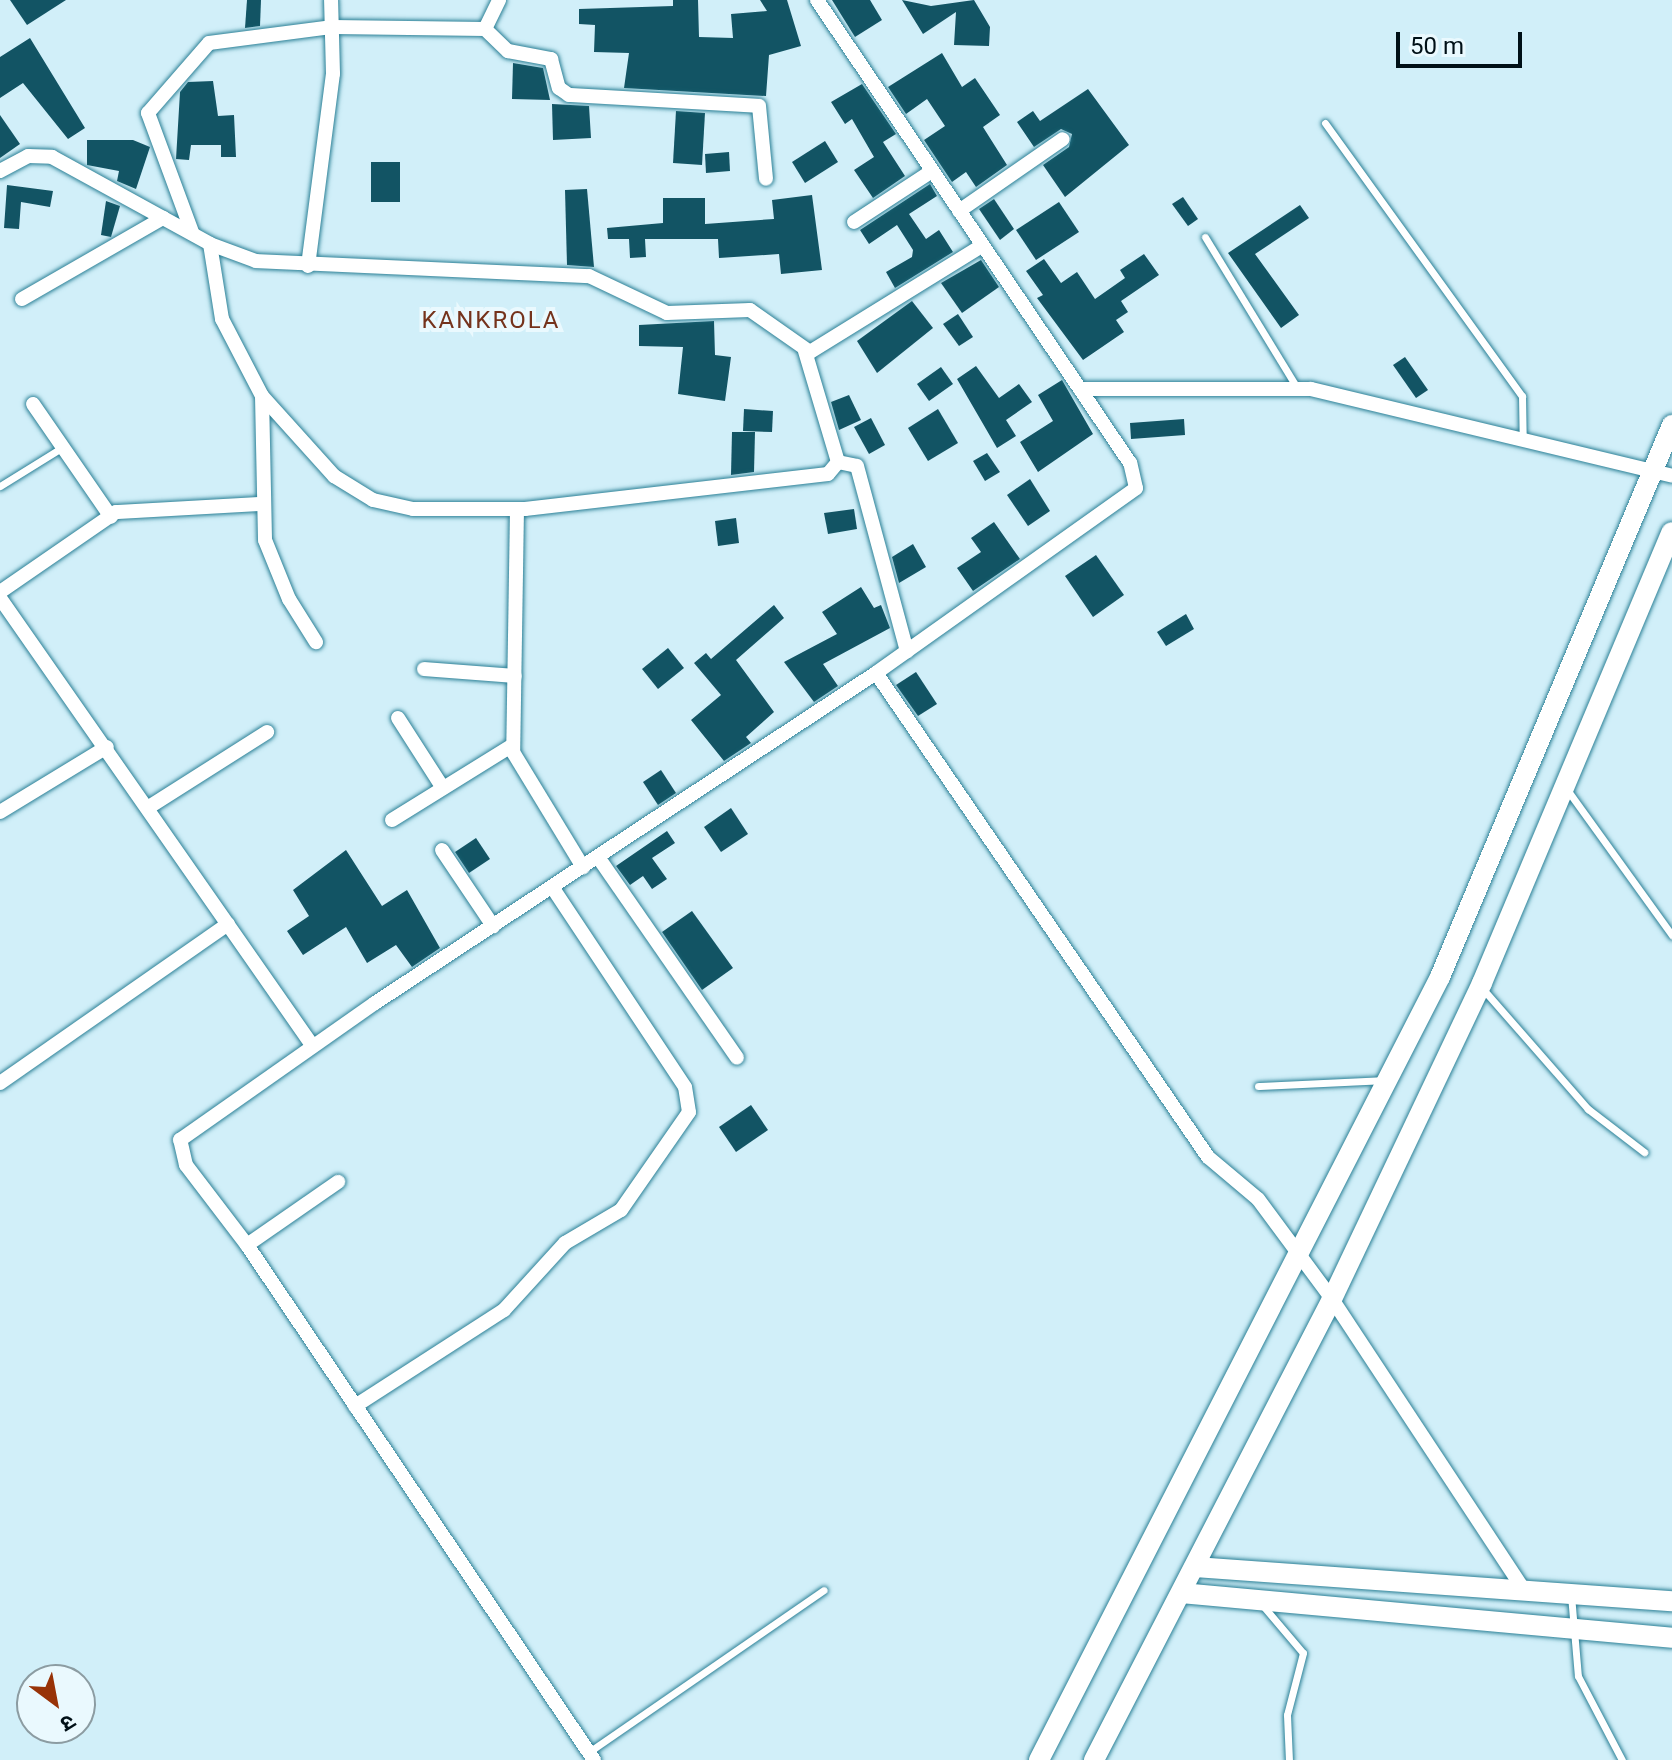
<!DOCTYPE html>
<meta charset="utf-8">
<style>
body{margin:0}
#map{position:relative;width:1672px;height:1760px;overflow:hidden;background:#d1eff9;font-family:Roboto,"Noto Sans Devanagari",sans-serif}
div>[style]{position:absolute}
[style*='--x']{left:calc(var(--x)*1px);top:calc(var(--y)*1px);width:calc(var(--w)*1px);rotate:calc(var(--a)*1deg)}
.building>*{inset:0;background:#125464}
.roads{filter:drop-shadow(0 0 2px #2b8096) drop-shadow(0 0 2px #2b8096)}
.lane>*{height:7px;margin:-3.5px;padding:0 3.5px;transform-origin:3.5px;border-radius:3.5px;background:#fff}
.street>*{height:14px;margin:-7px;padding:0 7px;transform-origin:7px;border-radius:7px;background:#fff}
.secondary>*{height:20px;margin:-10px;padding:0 10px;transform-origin:10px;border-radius:10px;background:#fff}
span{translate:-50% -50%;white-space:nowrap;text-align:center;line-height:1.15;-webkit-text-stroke:8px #eaf9fe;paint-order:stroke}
.quarter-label{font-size:24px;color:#75331c;letter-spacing:2px}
.north{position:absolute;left:16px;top:1664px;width:80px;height:80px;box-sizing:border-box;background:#eaf9fe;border:2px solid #8c9ca2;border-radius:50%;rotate:148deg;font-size:22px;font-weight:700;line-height:32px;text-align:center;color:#001017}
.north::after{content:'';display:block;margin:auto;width:28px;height:36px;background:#983308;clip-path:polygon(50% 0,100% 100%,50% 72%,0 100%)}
.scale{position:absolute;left:1396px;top:32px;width:126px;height:36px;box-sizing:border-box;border:4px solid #001017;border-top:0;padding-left:10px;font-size:24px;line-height:28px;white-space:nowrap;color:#001017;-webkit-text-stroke:6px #eaf9fe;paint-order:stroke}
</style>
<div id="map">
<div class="building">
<i style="clip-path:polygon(10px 0,66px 0,27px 25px)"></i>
<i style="clip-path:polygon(247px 0,261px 0,260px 26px,245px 28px)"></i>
<i style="clip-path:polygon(673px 0,698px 0,699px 37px,733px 38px,731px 14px,767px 11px,760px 0,787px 0,801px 46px,769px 55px,766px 96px,624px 88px,629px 53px,594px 52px,595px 25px,579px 24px,579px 9px,673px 6px)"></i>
<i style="clip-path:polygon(832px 0,870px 0,882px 20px,855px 37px)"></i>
<i style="clip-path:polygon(902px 0,931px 6px,974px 0,990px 27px,989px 46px,954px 45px,956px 12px,923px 34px)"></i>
<i style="clip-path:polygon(30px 38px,85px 128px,68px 139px,23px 83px,0 98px,0 57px)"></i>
<i style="clip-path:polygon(942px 53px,962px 87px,975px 78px,1000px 115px,983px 127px,1007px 165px,976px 187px,966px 172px,952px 182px,924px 140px,945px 126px,927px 99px,906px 114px,888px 87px)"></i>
<i style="clip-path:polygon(513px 63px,543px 68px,550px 100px,512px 99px)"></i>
<i style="clip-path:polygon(213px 81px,218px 116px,234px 115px,236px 157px,221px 157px,221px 145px,191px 145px,189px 160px,176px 159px,180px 92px,188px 82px)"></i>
<i style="clip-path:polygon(862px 84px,896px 134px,883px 142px,905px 176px,873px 198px,854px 170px,874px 157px,852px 119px,845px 124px,831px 102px)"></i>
<i style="clip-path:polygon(1088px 89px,1129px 145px,1065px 197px,1043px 165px,1069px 147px,1072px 134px,1061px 129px,1034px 147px,1017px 122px,1033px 111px,1040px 121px)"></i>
<i style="clip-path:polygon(552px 104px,589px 106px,591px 138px,553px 140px)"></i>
<i style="clip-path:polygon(676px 111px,705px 113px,702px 165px,673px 163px)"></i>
<i style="clip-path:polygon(0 115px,20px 144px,0 158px)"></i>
<i style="clip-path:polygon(87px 140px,133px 140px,150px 147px,136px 189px,117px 181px,119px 171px,87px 165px)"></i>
<i style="clip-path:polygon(825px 141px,838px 162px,805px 183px,792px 162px)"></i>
<i style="clip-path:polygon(729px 152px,730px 171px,706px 173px,705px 154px)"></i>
<i style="clip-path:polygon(371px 162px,400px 162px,400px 202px,371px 202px)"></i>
<i style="clip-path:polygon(930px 184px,937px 196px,909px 214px,926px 239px,939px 230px,953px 252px,895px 288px,886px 272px,912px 257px,913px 250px,897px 225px,869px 244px,860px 230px)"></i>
<i style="clip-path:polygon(7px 185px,53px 191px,50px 207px,21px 202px,19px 229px,4px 228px)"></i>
<i style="clip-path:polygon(587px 189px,594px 267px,567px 265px,565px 190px)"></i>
<i style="clip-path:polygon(812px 195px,822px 270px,781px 274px,779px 254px,719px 258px,718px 239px,645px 239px,646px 257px,630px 258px,629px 239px,608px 239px,607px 228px,663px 223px,663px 198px,705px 198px,705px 224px,774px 219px,772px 200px)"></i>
<i style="clip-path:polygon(1183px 197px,1198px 219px,1188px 226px,1172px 204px)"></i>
<i style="clip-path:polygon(994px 199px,1014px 229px,1000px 240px,979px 209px)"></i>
<i style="clip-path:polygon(106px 201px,120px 206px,111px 237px,101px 235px)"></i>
<i style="clip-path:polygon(1059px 202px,1079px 232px,1036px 260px,1016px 230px)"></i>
<i style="clip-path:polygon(1300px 205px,1309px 218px,1255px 254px,1299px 315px,1281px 328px,1228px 253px)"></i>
<i style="clip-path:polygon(1144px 254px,1159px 275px,1121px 301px,1128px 312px,1116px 320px,1124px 332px,1083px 360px,1037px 298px,1043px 295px,1026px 271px,1044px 259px,1061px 283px,1077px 272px,1095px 299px,1125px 278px,1120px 270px)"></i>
<i style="clip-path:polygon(981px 260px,999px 287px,962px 313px,941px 283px)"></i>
<i style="clip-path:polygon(912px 301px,933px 328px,877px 373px,857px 341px)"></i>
<i style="clip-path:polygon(958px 314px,973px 337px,959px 346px,943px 324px)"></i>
<i style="clip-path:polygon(714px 321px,715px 355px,731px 357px,725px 401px,678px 394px,683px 347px,639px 346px,639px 325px)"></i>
<i style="clip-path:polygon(1405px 357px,1428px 390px,1416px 398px,1393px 365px)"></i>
<i style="clip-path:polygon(976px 366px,999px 398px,1019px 384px,1032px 402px,1006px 420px,1016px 436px,997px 448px,957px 379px)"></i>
<i style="clip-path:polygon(941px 367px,953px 384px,929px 401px,917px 384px)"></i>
<i style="clip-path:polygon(1062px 380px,1093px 434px,1038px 472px,1020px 442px,1053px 421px,1038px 395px)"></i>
<i style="clip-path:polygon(849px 395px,861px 420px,839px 430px,831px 402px)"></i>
<i style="clip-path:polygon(744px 409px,773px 411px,772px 432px,743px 431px)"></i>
<i style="clip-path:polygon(938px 409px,958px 443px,928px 461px,908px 428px)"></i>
<i style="clip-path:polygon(871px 418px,885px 445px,869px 454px,854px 427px)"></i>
<i style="clip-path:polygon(1184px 419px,1185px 435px,1131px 439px,1130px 423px)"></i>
<i style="clip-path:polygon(732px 432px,755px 432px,754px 472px,731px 475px)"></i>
<i style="clip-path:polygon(987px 453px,1000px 472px,985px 481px,973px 461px)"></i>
<i style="clip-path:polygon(1030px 479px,1050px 511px,1028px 526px,1007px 495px)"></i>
<i style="clip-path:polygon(854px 509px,857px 529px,828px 534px,824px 513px)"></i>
<i style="clip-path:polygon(736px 518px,739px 543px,718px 546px,715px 521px)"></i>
<i style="clip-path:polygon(994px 522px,1020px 559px,973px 591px,957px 568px,981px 552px,971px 538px)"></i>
<i style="clip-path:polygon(913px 544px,926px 567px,899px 583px,892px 557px)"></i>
<i style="clip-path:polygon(1096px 555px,1124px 595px,1093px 617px,1065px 576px)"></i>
<i style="clip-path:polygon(861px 587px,874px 608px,881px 605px,890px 628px,823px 664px,838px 686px,814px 702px,784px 662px,837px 634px,822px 612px)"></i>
<i style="clip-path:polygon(774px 605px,784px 618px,736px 660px,774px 712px,746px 737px,751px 743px,724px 761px,691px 720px,721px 695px,694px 663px,706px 653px,711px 659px)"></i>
<i style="clip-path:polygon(1186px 614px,1194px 629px,1166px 646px,1157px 632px)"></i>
<i style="clip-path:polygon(668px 648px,684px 668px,658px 689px,642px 669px)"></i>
<i style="clip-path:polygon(916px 672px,937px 704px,918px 716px,896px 685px)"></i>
<i style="clip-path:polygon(661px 770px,676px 793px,658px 805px,643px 782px)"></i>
<i style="clip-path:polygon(731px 808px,748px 834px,721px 852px,704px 827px)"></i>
<i style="clip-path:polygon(667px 831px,675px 843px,652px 858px,667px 879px,652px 889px,643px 876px,630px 885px,616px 866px)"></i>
<i style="clip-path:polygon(476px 838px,490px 859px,469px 873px,455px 852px)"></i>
<i style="clip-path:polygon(346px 850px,382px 906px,407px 890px,440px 948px,412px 967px,396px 945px,367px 963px,346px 927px,303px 955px,287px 931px,309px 916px,293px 890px)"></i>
<i style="clip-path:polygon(692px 911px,733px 968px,702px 990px,662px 932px)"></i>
<i style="clip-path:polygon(751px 1105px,768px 1130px,736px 1152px,719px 1127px)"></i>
</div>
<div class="roads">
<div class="lane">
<i style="--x:1325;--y:123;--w:337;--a:54.2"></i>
<i style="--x:1522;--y:396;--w:39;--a:89"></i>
<i style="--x:1205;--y:237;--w:177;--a:58.6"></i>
<i style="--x:0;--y:486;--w:74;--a:-31.8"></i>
<i style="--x:1568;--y:791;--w:178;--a:54.2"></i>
<i style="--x:1482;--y:988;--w:161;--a:48.8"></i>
<i style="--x:1588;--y:1109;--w:71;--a:37.5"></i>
<i style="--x:1258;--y:1086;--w:125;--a:-2.7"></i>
<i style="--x:1571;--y:1595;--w:81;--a:85.1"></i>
<i style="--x:1578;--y:1676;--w:95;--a:62.4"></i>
<i style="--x:1264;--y:1607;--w:60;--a:49.7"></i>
<i style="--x:1303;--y:1653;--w:64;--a:104.5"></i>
<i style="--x:1287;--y:1715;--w:45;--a:87.5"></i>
<i style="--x:589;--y:1752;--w:285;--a:-34.6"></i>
</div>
<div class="street">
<i style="--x:485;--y:29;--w:32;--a:44"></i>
<i style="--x:508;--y:51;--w:44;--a:10.5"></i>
<i style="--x:551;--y:59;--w:30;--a:75"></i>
<i style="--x:559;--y:88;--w:12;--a:35"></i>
<i style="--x:569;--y:95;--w:190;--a:3.3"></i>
<i style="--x:759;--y:106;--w:73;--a:84.5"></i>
<i style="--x:0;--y:171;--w:32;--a:-28"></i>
<i style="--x:28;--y:156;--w:24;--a:2"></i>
<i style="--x:52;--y:157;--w:180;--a:28.8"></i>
<i style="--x:210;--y:244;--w:49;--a:20.3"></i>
<i style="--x:256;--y:261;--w:333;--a:2.6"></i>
<i style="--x:589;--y:276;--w:86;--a:25.4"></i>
<i style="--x:667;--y:313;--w:83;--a:-2.1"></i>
<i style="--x:750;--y:310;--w:73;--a:35"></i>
<i style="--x:810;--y:352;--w:203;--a:-31.7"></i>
<i style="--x:959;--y:211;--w:126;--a:-34.7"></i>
<i style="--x:854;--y:222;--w:93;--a:-33.2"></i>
<i style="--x:192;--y:232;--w:127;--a:-110.3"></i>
<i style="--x:148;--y:113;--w:93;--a:-48.9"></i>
<i style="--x:209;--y:43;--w:125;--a:-7.4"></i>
<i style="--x:333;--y:27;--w:152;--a:0.8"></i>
<i style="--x:485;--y:29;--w:32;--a:-64"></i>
<i style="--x:210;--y:244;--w:76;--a:80.9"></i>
<i style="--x:222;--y:319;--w:87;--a:62.5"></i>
<i style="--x:262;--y:396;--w:108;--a:48"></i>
<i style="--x:334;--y:476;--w:46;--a:31.6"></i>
<i style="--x:373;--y:500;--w:41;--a:12.7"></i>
<i style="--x:413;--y:509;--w:112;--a:0"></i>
<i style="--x:525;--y:509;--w:305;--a:-6.6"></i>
<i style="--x:828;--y:474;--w:16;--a:-50"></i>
<i style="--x:838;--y:462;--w:116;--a:-106.6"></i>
<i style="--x:308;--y:266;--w:194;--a:-82.6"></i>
<i style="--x:333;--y:74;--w:74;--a:-91.5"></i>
<i style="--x:22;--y:299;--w:163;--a:-29.9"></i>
<i style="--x:1080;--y:389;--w:231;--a:0"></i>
<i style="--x:1311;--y:389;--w:371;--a:13.5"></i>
<i style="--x:262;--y:396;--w:144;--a:88.8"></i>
<i style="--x:265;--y:540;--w:64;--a:67.9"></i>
<i style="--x:289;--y:599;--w:51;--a:57.9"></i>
<i style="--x:33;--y:404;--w:137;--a:55.4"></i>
<i style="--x:838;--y:462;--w:19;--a:12"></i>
<i style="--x:857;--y:466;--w:192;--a:74.9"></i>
<i style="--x:517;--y:509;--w:243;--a:90.9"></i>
<i style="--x:513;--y:752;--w:135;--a:58.7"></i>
<i style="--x:0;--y:592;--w:141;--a:-34.6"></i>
<i style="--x:116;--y:512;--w:145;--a:-3.2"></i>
<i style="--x:0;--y:598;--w:545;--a:55.09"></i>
<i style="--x:424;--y:669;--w:91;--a:4.4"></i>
<i style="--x:876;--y:673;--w:587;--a:55.55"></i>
<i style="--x:1208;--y:1157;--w:65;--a:40"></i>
<i style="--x:1258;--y:1199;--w:124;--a:53.5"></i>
<i style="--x:1332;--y:1299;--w:349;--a:56.6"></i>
<i style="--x:398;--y:718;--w:83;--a:57.3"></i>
<i style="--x:149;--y:807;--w:140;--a:-32.4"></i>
<i style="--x:0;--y:812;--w:125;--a:-31.3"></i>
<i style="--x:392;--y:820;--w:142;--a:-31.8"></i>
<i style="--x:442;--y:850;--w:92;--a:56.1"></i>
<i style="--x:598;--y:857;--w:244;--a:55.3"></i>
<i style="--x:0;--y:1083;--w:278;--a:-34.9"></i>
<i style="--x:247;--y:1245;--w:111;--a:-34.7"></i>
<i style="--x:355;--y:1406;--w:177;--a:-32.8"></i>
<i style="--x:504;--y:1310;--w:91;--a:-47.7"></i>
<i style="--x:565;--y:1243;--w:65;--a:-30.5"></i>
<i style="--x:621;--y:1210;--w:119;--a:-55.2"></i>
<i style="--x:689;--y:1112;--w:25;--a:-99"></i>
<i style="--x:685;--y:1087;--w:240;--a:-123.6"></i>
<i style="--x:594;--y:1760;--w:621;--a:-123.97"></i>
<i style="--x:247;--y:1245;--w:101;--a:-127.3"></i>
<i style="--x:186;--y:1165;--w:26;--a:-103"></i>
<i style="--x:180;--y:1140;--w:238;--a:-35.1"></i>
<i style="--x:375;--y:1003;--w:600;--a:-33.37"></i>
<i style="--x:876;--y:673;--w:319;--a:-35.4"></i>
<i style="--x:1136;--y:488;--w:26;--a:-103"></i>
<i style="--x:1130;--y:463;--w:559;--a:-124.06"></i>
</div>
<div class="secondary">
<i style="--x:1195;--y:1567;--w:478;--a:4.1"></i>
<i style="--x:1181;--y:1593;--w:493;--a:5.2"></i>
<i style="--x:1039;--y:1760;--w:880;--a:-62.88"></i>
<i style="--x:1440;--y:977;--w:599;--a:-67.2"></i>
<i style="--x:1094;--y:1760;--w:519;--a:-62.69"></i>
<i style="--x:1332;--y:1299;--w:350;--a:-64.6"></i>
<i style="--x:1482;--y:983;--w:489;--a:-67.2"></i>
</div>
</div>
<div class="quarter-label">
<span style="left:491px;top:321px">KANKROLA</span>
</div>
<div class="north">उ</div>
<div class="scale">50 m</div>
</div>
